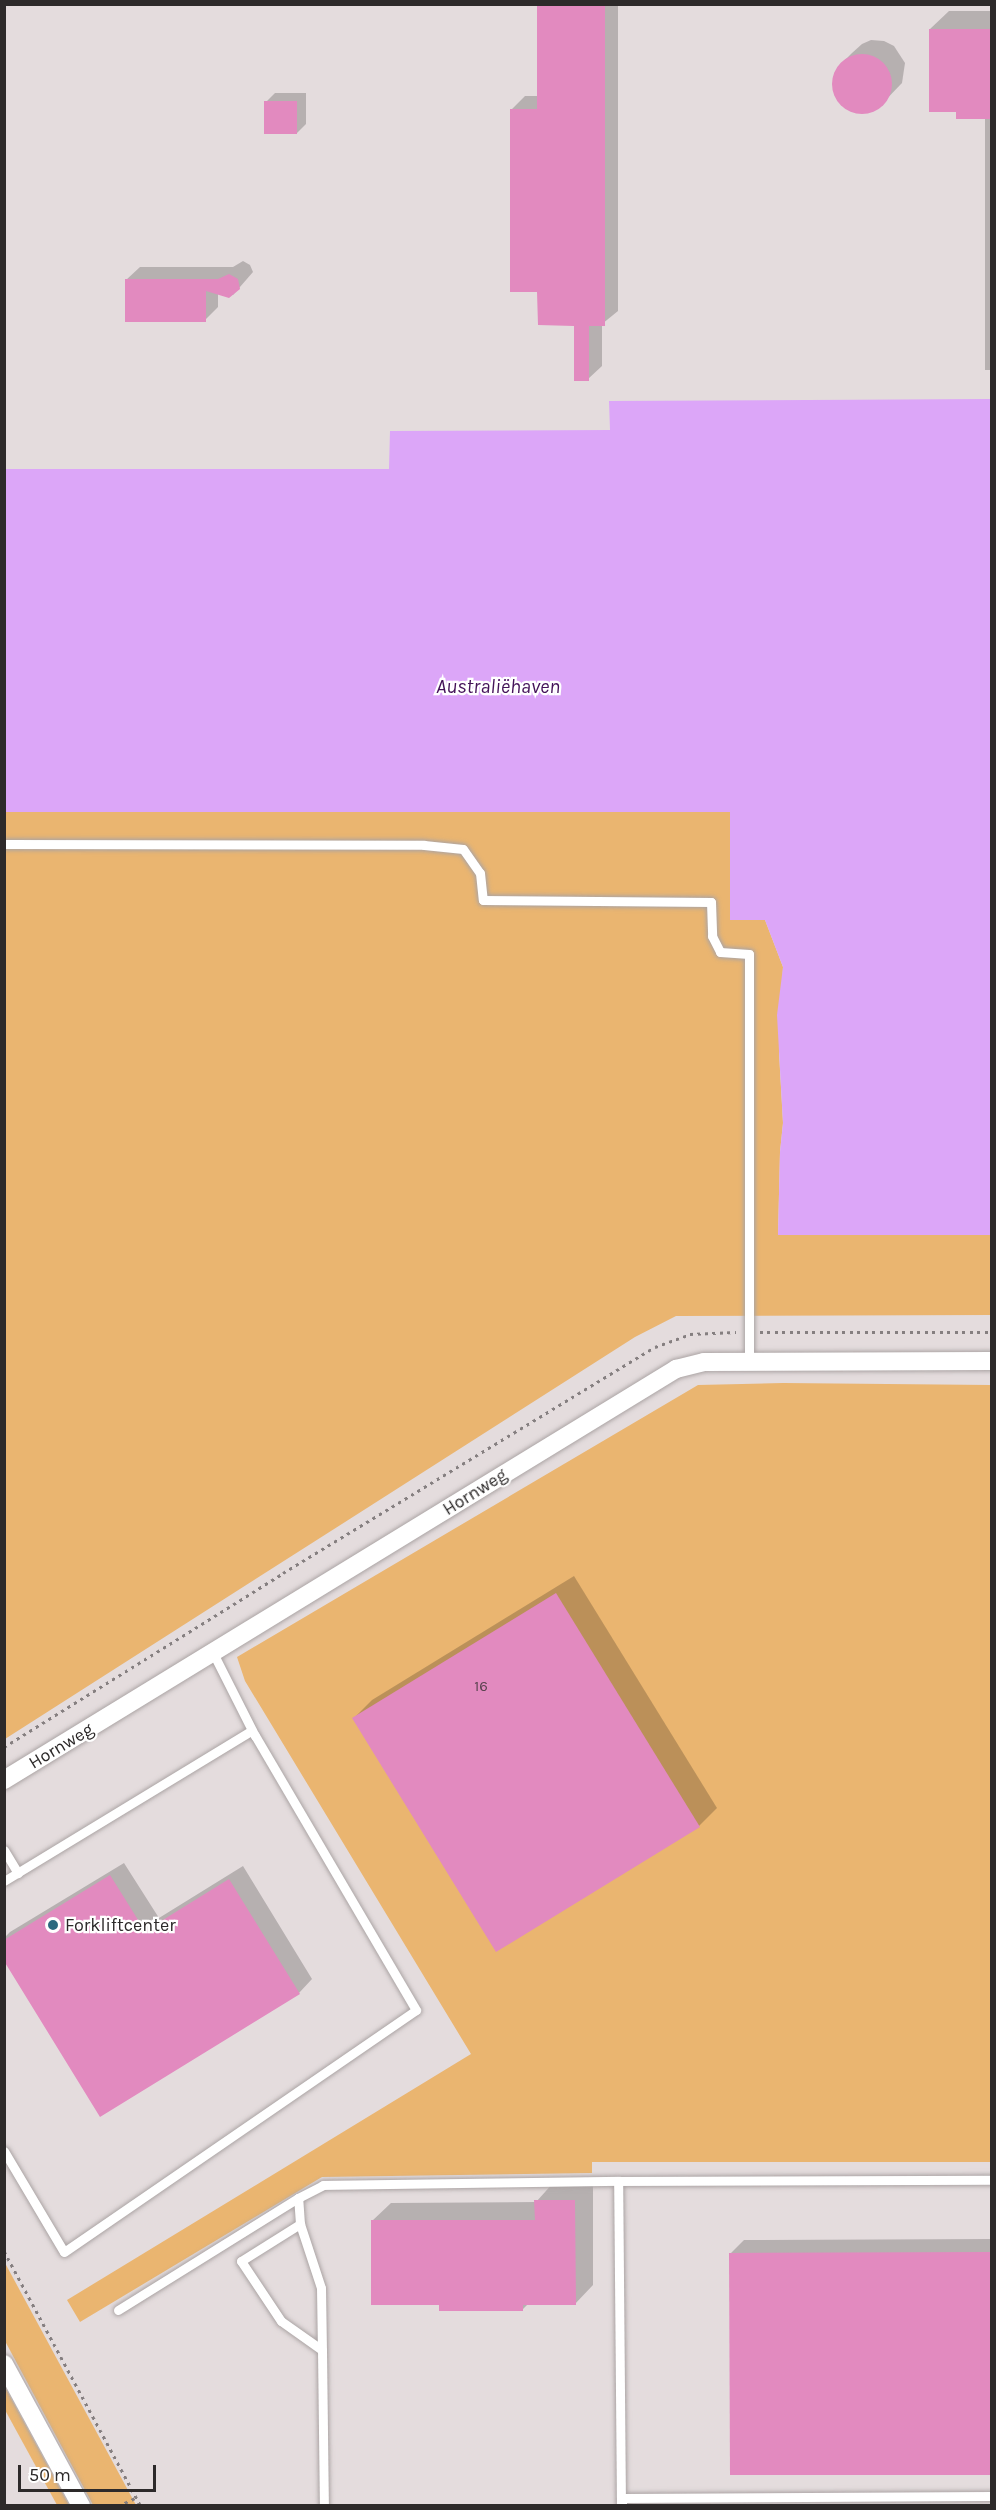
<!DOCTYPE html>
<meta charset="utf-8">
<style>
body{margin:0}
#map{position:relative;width:996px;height:2510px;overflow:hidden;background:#e4dcdd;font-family:Karla,sans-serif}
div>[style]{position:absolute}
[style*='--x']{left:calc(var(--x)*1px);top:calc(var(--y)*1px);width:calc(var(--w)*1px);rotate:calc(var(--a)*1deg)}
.green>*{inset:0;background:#eab570}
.water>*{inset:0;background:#dca6f8}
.shadow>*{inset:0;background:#0003}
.building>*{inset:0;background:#e28abf}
.round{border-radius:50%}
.path>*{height:3px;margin-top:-1.5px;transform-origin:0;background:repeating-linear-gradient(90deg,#857f80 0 3px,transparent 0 7.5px)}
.roads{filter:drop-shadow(0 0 2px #aba4a4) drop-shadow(0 0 2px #aba4a4)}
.lane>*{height:9px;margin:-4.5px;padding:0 4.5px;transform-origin:4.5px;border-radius:4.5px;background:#fff}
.street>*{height:18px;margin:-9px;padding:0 9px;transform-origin:9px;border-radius:9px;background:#fff}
.dots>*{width:16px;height:16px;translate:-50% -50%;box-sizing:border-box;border:3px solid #fff;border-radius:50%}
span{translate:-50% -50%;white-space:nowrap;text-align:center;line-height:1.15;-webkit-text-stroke:4.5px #fff;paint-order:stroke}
.number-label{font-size:15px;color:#5a424f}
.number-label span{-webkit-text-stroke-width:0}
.street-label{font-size:18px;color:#2d2a2a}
.poi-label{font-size:18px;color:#2d2a2a}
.left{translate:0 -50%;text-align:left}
.water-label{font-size:20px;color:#441259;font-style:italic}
.frame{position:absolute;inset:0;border:6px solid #2d2a2a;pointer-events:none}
.scale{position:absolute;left:18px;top:2465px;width:138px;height:27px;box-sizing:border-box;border:3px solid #2d2a2a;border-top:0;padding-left:8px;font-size:18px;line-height:21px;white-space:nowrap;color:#2d2a2a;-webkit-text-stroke:4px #fff;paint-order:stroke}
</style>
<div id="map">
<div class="green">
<i style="clip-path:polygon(5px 812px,730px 812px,730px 920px,765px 920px,783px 967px,779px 1053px,783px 1123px,780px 1152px,778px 1235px,991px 1235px,991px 1315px,676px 1316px,635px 1337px,5px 1739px)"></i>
<i style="clip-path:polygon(783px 1383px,991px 1385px,991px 2162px,592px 2162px,592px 2173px,322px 2177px,80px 2322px,67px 2300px,471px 2054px,245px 1681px,237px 1657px,698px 1385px)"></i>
<i style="clip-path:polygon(5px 2263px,136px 2505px,93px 2505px,5px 2341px)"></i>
<i style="clip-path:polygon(5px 2387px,69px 2505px,57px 2505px,5px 2410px)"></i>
</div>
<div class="water">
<i style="clip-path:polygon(991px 399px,991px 1235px,778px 1235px,780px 1152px,783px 1123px,777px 1015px,783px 967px,765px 920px,730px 920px,730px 812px,5px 812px,5px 469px,389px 469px,390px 431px,610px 430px,609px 401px)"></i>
</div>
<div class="shadow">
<i style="clip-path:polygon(538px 4px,618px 4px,618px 311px,602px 324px,602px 366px,588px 379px,575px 324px,539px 291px,511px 110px,525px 96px,539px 96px)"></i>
<i style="clip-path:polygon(949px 11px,992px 11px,992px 370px,985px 370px,985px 118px,958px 111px,930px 29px)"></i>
<i style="clip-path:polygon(871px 40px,884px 41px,894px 46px,905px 63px,902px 83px,878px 108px,868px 112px,855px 112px,844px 107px,837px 98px,833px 78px,838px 67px,852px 53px,862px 44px)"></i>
<i style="clip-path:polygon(275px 93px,306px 93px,306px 124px,297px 133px,266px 102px)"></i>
<i style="clip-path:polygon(243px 261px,250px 265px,253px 272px,233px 295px,218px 294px,218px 307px,205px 320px,126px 280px,140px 267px,233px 267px)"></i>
<i style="clip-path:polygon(574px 1576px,717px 1808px,699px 1826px,354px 1718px,372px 1700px)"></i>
<i style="clip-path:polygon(124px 1863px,159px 1918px,243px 1866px,312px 1979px,299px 1993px,4px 1958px,4px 1938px,10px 1932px)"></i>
<i style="clip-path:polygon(554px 2182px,593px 2182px,593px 2285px,575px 2304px,528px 2304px,522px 2310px,441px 2304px,372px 2221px,391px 2203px,536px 2202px)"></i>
<i style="clip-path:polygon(992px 2239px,992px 2473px,731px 2253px,744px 2240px)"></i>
</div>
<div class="building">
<i style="clip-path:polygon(537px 4px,605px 4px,605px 326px,589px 326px,589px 381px,574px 381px,574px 326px,538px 325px,537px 292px,510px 292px,510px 109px,537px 109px)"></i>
<i style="clip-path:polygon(929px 29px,992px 29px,992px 119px,956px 119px,956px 112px,929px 112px)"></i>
<i class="round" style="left:832px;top:54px;width:60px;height:60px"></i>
<i style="clip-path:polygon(264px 101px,297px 101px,297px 134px,264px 134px)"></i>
<i style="clip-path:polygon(229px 274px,238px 279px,240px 289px,229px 298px,206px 291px,206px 322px,125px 322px,125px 279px,218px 279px)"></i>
<i style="clip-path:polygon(556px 1593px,700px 1827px,496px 1952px,352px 1718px)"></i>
<i style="clip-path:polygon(110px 1875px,145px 1931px,229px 1879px,300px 1994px,100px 2117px,4px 1961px,4px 1940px)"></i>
<i style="clip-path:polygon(534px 2200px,575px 2200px,576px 2305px,523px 2305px,523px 2311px,439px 2311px,439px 2305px,371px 2305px,371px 2220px,535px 2220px)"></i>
<i style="clip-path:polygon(992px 2252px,992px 2475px,730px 2475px,729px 2253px)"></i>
</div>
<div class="path">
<i style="--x:760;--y:1332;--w:232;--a:0"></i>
<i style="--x:4;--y:1747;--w:329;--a:-31.9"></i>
<i style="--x:283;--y:1573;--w:435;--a:-31.3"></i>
<i style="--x:655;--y:1347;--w:37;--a:-20"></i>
<i style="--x:690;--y:1334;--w:46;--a:-2.5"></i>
<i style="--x:4;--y:2251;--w:289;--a:61.8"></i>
<i style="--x:118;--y:2506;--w:21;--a:-25"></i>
</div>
<div class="roads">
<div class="lane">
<i style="--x:4;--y:844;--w:420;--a:0.1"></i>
<i style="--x:424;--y:845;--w:39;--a:6"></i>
<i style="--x:463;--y:849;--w:29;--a:55"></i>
<i style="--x:480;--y:873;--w:27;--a:84"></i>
<i style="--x:483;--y:900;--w:228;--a:0.5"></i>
<i style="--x:711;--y:902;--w:34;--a:88"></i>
<i style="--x:712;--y:936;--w:18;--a:63"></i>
<i style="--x:720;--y:952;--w:29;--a:4"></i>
<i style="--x:749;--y:954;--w:408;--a:90"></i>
<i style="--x:4;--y:1850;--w:27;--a:59"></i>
<i style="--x:4;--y:1881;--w:290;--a:-31.3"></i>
<i style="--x:4;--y:2151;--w:117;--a:59.3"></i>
<i style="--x:64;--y:2252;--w:427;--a:-34.5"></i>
<i style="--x:416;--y:2010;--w:318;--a:-120.4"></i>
<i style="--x:255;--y:1736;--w:93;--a:-116.8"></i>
<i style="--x:300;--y:2224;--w:26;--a:-94"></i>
<i style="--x:298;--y:2198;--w:28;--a:-27"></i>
<i style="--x:323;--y:2185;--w:295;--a:-0.8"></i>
<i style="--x:118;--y:2310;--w:212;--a:-31.9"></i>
<i style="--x:322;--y:2350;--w:50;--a:-144.7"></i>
<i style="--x:281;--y:2321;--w:72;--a:-123.7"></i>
<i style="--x:241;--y:2261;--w:70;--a:-32.1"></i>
<i style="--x:300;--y:2224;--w:67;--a:71.8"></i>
<i style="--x:321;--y:2288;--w:62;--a:89.1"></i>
<i style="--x:322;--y:2350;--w:156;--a:89.3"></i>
<i style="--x:622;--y:2505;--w:7;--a:-90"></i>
<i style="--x:622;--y:2498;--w:370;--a:-0.3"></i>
<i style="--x:621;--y:2506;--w:325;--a:-90.5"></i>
<i style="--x:618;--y:2181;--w:374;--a:-0.2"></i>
</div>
<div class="street">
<i style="--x:4;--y:1780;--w:788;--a:-31.45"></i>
<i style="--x:676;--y:1369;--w:29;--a:-14"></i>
<i style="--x:704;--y:1362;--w:288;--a:-0.2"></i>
<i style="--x:4;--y:2364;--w:162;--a:61.5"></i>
</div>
</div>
<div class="dots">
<i style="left:53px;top:1925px;background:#2b697f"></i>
</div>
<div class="number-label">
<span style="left:481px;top:1687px">16</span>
</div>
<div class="street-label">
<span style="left:475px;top:1492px;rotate:-32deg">Hornweg</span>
<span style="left:61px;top:1746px;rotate:-31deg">Hornweg</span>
</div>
<div class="poi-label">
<span class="left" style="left:65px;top:1925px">Forkliftcenter</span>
</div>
<div class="water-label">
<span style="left:498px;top:686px">Australiëhaven</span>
</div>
<div class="frame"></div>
<div class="scale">50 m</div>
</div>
